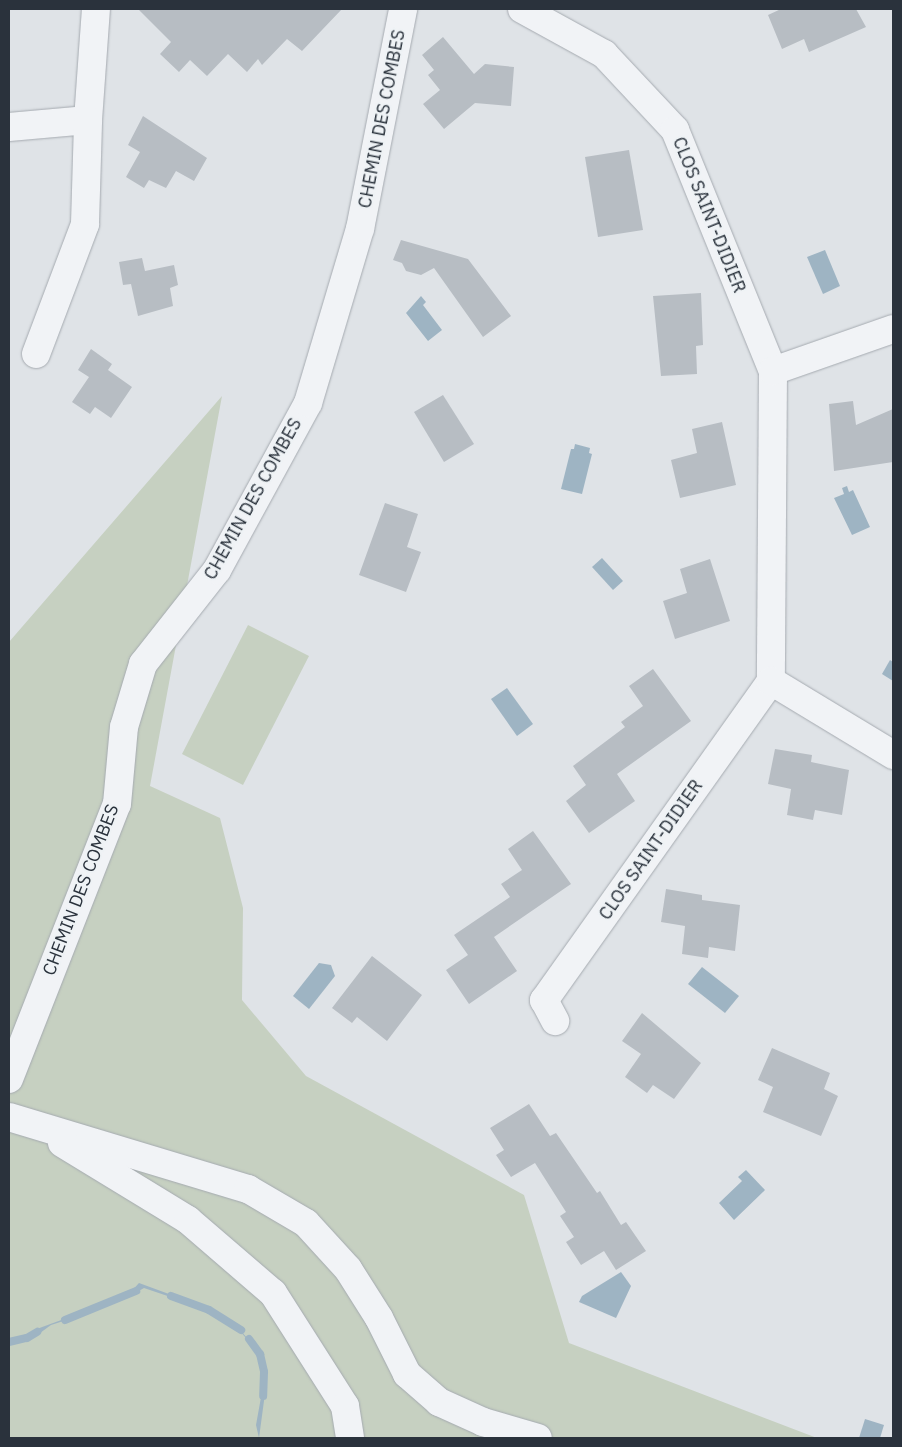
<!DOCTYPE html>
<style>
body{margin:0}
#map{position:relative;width:902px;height:1447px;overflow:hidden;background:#dfe3e7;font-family:"IBM Plex Sans",sans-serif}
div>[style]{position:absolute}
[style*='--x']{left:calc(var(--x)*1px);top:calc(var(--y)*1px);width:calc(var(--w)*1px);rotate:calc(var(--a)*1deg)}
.green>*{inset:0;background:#c6d0c1}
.water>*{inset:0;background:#9eb4c3}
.stream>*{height:8px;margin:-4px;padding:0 4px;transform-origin:4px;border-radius:4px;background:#9eb4c3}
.building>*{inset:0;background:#b7bdc3}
.roads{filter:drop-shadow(0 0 1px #a5aab0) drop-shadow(0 0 1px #a5aab0)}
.minor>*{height:28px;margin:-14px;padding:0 14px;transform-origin:14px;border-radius:14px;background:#f1f3f6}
span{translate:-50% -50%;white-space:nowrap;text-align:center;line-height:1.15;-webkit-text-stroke:4px #eef2f5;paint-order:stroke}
.street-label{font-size:18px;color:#2a323c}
.frame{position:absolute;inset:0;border:10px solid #2a323c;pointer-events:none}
</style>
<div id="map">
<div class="green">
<i style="clip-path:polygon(222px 396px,150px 786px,220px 818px,243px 908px,242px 1000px,306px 1076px,524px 1195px,569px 1343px,817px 1438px,9px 1438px,9px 642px)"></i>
<i style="clip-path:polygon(248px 625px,309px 656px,243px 785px,182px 754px)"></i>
</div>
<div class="water">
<i style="clip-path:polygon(825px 250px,840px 286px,823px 294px,807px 257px)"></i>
<i style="clip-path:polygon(421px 296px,426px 302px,423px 305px,442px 330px,428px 341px,406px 313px)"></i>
<i style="clip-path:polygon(575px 444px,590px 448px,589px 453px,592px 454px,582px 494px,561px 489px,571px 449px,574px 449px)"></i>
<i style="clip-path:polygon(847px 486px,849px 492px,853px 490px,870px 527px,852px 535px,834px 498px,844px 494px,842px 488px)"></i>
<i style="clip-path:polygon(602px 558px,623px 581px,613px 590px,592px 567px)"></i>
<i style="clip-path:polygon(890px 660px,893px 662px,893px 681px,882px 674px)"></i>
<i style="clip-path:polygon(507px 688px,533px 724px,517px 736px,491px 699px)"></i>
<i style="clip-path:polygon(319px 963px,331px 965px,335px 976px,309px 1009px,293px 996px)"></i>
<i style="clip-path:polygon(702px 967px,739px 996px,725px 1013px,688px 984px)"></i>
<i style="clip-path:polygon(746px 1170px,765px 1190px,734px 1220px,719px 1203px,742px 1181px,738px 1177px)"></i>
<i style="clip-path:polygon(621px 1272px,631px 1286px,616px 1318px,579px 1302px,582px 1296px)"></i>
<i style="clip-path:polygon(139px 1283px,207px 1308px,233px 1322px,255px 1347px,258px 1351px,262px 1362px,265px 1376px,266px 1386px,259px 1438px,256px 1425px,265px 1375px,257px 1351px,233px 1323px,206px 1309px,144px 1288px,128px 1297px,76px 1317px,51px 1325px,29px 1341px,24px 1340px,34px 1330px,127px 1296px)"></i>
<i style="clip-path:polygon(865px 1419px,884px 1425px,880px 1438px,859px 1438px)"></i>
</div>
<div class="stream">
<i style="--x:171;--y:1296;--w:40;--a:20.2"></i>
<i style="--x:209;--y:1310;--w:38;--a:32"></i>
<i style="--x:65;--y:1320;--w:77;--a:-22.2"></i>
<i style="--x:249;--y:1339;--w:19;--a:54"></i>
<i style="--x:260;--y:1354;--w:18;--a:77"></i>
<i style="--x:264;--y:1372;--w:24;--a:92"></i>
<i style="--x:9;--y:1342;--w:18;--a:-13"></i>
<i style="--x:27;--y:1338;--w:12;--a:-31"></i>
</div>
<div class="building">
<i style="clip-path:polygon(138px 9px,342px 9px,302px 51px,287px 39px,262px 65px,258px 59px,247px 72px,228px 54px,207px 76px,190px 60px,179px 72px,160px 54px,171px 42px)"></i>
<i style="clip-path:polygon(781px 9px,856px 9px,866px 27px,809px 52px,804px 39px,782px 49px,768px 15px)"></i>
<i style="clip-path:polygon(443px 37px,474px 74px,485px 64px,514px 67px,511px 106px,475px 103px,444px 129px,423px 104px,440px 90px,428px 75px,434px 70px,422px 55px)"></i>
<i style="clip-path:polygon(143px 116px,207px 158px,194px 181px,176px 171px,166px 188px,149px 180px,144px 188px,126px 177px,140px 152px,128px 145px)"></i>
<i style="clip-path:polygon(629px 150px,643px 230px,598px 237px,585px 157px)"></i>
<i style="clip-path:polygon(401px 240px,468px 259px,511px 316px,483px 337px,434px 268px,421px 275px,406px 271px,402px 263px,393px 260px)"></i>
<i style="clip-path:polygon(142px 258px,145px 271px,174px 265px,178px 285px,170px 288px,173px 306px,138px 316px,131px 284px,123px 285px,119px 262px)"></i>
<i style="clip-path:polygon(701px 293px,703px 345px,696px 346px,697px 374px,661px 376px,653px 296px)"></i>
<i style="clip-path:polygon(91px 349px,112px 364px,108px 370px,132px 387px,111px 418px,95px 407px,90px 414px,72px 402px,89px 377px,78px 370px)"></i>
<i style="clip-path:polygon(443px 395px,474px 444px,444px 462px,414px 412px)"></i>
<i style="clip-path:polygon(853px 401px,856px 425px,893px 409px,893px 462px,834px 471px,829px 404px)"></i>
<i style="clip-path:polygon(722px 422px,736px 485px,680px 498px,671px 460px,697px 453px,692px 429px)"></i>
<i style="clip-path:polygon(385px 503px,418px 514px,407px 547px,421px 552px,406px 592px,359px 575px)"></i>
<i style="clip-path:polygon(710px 559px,730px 621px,675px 639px,663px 601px,687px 593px,680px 569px)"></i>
<i style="clip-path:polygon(653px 669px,691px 721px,617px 774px,635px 801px,589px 833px,566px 801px,586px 785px,573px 766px,625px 727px,621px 722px,643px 706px,629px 686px)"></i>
<i style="clip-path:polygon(775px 749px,812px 755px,811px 762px,849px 770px,842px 815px,815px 810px,813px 820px,787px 815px,791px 789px,768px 784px)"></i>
<i style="clip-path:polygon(533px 831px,571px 884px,494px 937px,517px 971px,469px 1004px,446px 970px,468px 955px,454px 935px,510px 897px,501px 884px,522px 870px,508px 849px)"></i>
<i style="clip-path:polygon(666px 889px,702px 895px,702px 900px,740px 905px,735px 951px,709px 947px,708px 958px,682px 954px,685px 926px,661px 922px)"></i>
<i style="clip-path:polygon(372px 956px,422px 995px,387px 1041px,357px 1017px,352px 1023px,332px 1008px)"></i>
<i style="clip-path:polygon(642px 1013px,701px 1063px,674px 1099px,653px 1085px,647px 1093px,625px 1077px,641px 1054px,622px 1041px)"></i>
<i style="clip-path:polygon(772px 1048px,830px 1073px,824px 1089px,838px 1096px,821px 1136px,763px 1112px,773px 1087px,758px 1080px)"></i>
<i style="clip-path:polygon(529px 1104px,550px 1136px,556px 1133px,597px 1193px,600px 1191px,621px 1225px,626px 1222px,646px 1251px,616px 1270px,604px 1251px,581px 1265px,566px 1242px,574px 1237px,560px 1216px,566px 1212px,535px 1163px,511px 1177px,496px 1155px,504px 1150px,490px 1128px)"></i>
</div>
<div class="roads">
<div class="minor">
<i style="--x:522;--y:9;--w:94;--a:28.8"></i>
<i style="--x:604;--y:54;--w:104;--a:46.9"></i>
<i style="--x:675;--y:130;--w:260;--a:67.9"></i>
<i style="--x:773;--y:371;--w:310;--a:90.4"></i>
<i style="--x:771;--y:681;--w:392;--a:125.4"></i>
<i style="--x:544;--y:1000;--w:24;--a:62"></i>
<i style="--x:9;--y:127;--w:79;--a:-5.1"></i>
<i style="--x:88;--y:120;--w:111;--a:-85.9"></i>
<i style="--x:36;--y:354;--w:139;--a:-69.3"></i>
<i style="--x:85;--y:224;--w:104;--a:-88.3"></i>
<i style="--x:773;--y:371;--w:127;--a:-19.3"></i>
<i style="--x:771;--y:681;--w:143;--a:31.2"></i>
<i style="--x:9;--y:1079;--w:295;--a:-68.6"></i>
<i style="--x:117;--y:804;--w:77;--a:-84.8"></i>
<i style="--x:124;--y:727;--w:66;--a:-73.2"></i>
<i style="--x:143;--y:664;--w:120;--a:-51.8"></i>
<i style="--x:217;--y:570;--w:190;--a:-61.4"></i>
<i style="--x:308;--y:403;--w:182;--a:-73.4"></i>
<i style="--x:360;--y:229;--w:224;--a:-78.9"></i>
<i style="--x:9;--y:1117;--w:250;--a:16.8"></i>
<i style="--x:248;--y:1189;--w:67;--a:30.4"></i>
<i style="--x:306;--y:1223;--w:62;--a:47.6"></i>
<i style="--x:348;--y:1269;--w:58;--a:57.7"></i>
<i style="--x:379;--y:1318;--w:63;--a:63.4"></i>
<i style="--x:407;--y:1374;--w:43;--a:41.2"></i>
<i style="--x:439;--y:1402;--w:48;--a:24.4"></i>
<i style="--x:483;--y:1422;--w:57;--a:16.2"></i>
<i style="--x:62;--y:1143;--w:148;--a:31.4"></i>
<i style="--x:188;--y:1220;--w:112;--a:40.7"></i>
<i style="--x:273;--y:1293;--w:134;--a:57.5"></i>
<i style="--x:345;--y:1406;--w:32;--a:81"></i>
</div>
</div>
<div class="street-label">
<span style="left:382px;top:119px;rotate:-79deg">CHEMIN DES COMBES</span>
<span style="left:709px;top:215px;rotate:68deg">CLOS SAINT-DIDIER</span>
<span style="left:253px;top:499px;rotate:-61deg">CHEMIN DES COMBES</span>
<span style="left:651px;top:850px;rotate:-55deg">CLOS SAINT-DIDIER</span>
<span style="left:81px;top:890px;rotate:-69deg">CHEMIN DES COMBES</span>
</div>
<div class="frame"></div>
</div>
